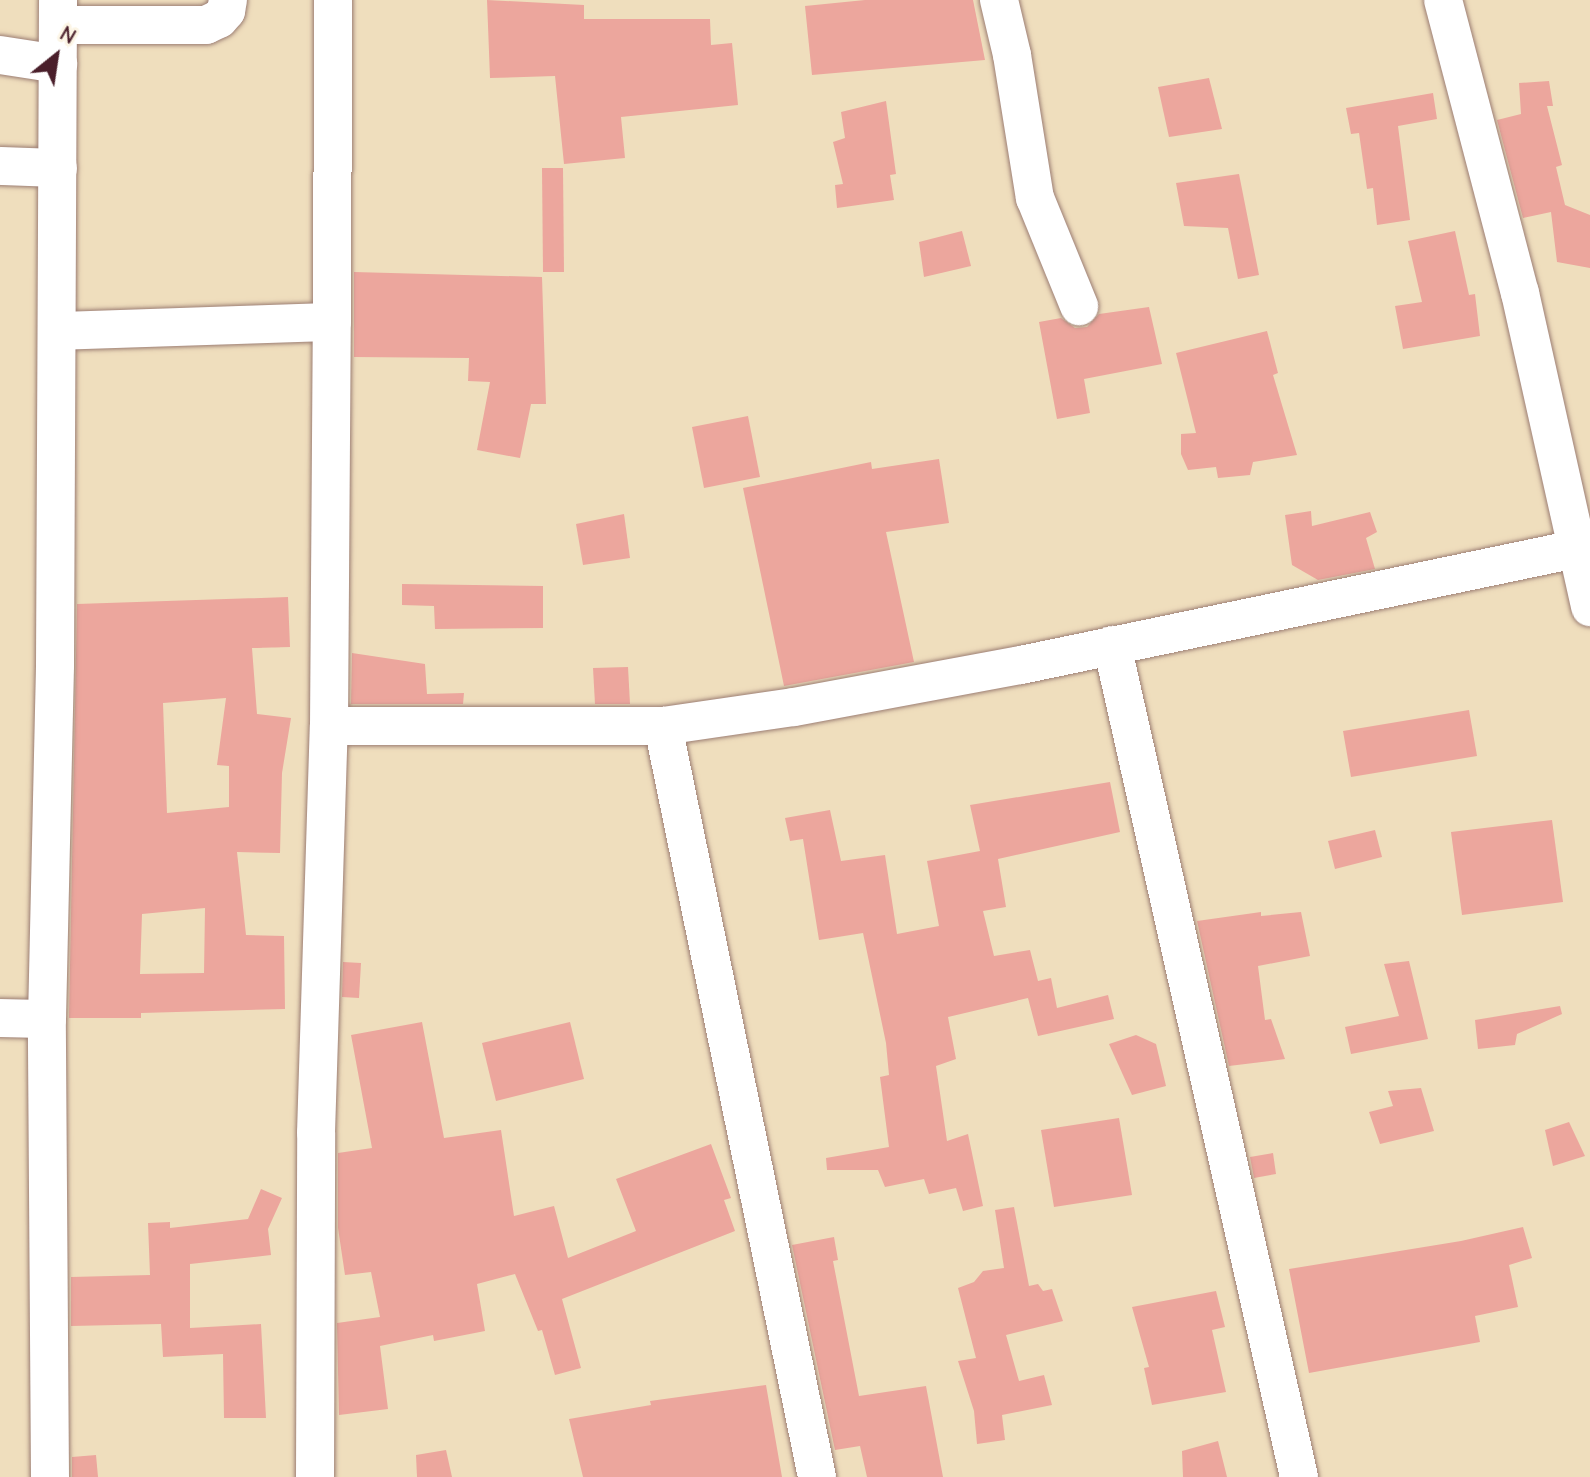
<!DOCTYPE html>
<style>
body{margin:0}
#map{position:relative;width:1590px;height:1477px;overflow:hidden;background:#efdebd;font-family:"Comic Neue",sans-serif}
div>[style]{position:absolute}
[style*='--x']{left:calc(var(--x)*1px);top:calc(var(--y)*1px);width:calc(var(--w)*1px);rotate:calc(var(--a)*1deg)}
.building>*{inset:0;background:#eca69d}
.roads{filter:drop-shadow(0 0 2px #9c7e74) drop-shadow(0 0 2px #9c7e74)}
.minor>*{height:38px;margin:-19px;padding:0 19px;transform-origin:19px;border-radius:19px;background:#fff}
span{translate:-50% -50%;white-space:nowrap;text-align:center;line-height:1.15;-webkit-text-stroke:7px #fcf5e5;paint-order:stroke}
.north{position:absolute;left:16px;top:16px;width:80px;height:80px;-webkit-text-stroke:6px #fcf5e5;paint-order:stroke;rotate:30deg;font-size:22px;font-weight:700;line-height:32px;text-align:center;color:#4a1f2b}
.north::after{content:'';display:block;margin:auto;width:28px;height:36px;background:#4a1f2b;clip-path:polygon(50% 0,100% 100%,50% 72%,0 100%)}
</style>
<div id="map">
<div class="building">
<i style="clip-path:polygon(487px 0,584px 5px,584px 19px,710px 19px,711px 45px,732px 43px,738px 105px,621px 117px,625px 158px,564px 164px,555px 76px,490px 78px)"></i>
<i style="clip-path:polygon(865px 0,973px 0,985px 60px,812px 75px,805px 6px)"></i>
<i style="clip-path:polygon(1209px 78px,1222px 129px,1169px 137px,1158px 87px)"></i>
<i style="clip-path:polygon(1549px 81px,1553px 106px,1547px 106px,1562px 165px,1556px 167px,1565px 205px,1590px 215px,1590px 268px,1557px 262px,1551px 212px,1523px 218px,1497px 120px,1521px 114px,1519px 83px)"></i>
<i style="clip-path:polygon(1433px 93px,1437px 119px,1398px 126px,1410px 220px,1377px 225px,1373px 188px,1367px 189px,1359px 133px,1351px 134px,1346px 108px)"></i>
<i style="clip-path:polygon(886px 101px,896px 174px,890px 175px,894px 200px,837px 208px,835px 185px,843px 184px,833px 142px,845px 138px,841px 112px)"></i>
<i style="clip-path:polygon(542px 168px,563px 168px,564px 272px,543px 272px)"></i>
<i style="clip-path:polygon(1239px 174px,1259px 275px,1238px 279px,1228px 228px,1184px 226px,1176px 183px)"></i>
<i style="clip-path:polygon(962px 231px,971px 266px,924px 277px,919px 242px)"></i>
<i style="clip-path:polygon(1455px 231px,1469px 295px,1475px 294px,1480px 336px,1403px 349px,1395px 306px,1422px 302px,1408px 241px)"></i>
<i style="clip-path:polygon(354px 272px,542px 277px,546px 404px,531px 404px,520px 458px,477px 450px,490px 382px,468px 381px,469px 358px,354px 357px)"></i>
<i style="clip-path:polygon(1149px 307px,1162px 364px,1084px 379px,1090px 413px,1057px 419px,1039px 322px,1061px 318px,1075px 328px,1087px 327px,1099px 314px)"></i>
<i style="clip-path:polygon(1267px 331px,1278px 373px,1273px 375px,1297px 455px,1253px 462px,1250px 475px,1218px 478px,1216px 467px,1188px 470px,1181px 454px,1181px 434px,1196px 433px,1176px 353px)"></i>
<i style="clip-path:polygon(748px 416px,760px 477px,704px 488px,692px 427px)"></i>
<i style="clip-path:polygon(939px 459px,949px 523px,886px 532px,914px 662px,784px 686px,743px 488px,871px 462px,872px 469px)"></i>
<i style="clip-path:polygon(1311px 511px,1312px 526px,1370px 512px,1377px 532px,1366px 538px,1375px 569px,1318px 580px,1292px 565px,1285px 515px)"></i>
<i style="clip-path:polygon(624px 514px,630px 558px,583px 565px,576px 524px)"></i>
<i style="clip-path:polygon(402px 584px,543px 586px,543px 628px,435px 629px,434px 606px,402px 605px)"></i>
<i style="clip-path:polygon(evenodd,288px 597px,290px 647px,252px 648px,257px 714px,291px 718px,282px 773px,280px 853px,237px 852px,246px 935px,284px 936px,285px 1009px,141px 1013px,141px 1018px,69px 1018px,77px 604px,288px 597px,226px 698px,217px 765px,229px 766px,229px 807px,167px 813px,163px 703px,226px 698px,288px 597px,205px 908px,204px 973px,140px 974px,142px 914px,205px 908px)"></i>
<i style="clip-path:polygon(352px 653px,425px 664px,427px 694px,464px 693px,463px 704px,351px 704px)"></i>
<i style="clip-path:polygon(628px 667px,630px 704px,595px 704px,593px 668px)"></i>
<i style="clip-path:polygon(1469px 710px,1477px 756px,1351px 777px,1343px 731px)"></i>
<i style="clip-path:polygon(1110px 782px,1120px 832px,998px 859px,1006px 907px,983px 911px,994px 956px,1030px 950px,1038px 981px,1051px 978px,1057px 1008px,1108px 995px,1114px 1019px,1038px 1036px,1028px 998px,948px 1017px,956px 1059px,936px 1066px,947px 1141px,968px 1134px,983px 1206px,963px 1211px,956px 1188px,929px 1194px,924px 1179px,885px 1187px,878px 1170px,827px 1170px,826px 1158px,889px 1147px,880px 1077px,889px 1075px,886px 1043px,863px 933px,819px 940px,803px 839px,790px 841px,785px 818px,830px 810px,841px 861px,885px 855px,897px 934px,939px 926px,927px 861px,980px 851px,970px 805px)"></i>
<i style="clip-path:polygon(1552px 820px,1563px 902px,1462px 915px,1451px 832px)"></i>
<i style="clip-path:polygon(1375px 830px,1382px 857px,1335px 869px,1328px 841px)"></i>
<i style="clip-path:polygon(1261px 912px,1261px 916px,1301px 912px,1310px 956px,1258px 966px,1265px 1020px,1271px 1019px,1285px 1059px,1229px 1066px,1197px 921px)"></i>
<i style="clip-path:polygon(1409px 961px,1428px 1039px,1351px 1054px,1345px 1027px,1399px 1016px,1384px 964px)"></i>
<i style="clip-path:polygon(343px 962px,361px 963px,359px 998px,342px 997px)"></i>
<i style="clip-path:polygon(1560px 1006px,1562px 1014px,1517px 1034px,1515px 1045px,1478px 1049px,1475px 1020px)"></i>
<i style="clip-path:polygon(422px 1022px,444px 1138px,501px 1130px,514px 1216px,554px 1206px,568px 1258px,636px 1231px,616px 1179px,711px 1144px,731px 1198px,724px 1200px,735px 1231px,562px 1299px,581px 1368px,555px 1375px,542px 1330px,538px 1331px,515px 1274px,477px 1284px,485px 1331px,434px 1341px,433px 1335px,380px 1346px,388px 1409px,339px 1415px,337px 1323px,380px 1317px,371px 1272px,345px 1275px,338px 1228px,338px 1153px,372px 1148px,351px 1035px)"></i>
<i style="clip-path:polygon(570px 1022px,584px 1079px,496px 1101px,482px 1043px)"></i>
<i style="clip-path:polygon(1136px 1035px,1156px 1044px,1166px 1086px,1132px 1095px,1109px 1044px)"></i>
<i style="clip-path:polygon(1421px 1088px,1434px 1131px,1380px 1144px,1369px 1112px,1393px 1106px,1388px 1091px)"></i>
<i style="clip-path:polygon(1119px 1118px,1132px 1195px,1054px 1207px,1041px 1130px)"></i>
<i style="clip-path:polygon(1569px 1122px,1585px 1156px,1553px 1166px,1545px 1130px)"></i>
<i style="clip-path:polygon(1273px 1153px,1276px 1174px,1254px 1178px,1250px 1157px)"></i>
<i style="clip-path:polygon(261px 1189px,282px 1198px,268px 1229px,271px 1255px,190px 1264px,190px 1328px,261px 1324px,266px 1418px,224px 1418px,223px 1354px,163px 1357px,161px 1324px,71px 1326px,71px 1277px,150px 1275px,148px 1223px,170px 1222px,170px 1228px,248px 1219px)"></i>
<i style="clip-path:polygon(1014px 1207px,1029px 1286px,1038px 1284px,1043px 1291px,1052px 1289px,1063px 1321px,1006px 1335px,1019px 1381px,1044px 1375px,1052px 1405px,1002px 1415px,1005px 1440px,977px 1444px,974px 1411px,958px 1361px,976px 1358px,958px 1288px,974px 1282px,983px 1271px,1004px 1268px,995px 1210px)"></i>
<i style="clip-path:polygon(1523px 1227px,1532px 1258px,1509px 1265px,1518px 1307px,1475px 1316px,1480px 1342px,1309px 1373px,1289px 1269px,1461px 1241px)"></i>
<i style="clip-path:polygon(834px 1237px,838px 1260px,833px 1261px,859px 1396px,926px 1386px,943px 1477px,867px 1477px,860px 1446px,835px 1450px,792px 1245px)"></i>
<i style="clip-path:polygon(1216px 1291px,1225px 1327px,1212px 1330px,1226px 1392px,1152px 1405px,1144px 1368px,1149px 1367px,1132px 1307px)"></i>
<i style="clip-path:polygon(766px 1385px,782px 1477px,583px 1477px,569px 1419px,651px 1405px,650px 1401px)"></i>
<i style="clip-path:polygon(1218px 1441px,1227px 1477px,1183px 1477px,1182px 1451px)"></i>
<i style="clip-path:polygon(446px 1450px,452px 1477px,417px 1477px,416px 1455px)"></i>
<i style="clip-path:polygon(96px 1455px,98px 1477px,72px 1477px,72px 1457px)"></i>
</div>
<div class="roads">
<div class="minor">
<i style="--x:999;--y:0;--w:57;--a:76.7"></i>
<i style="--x:1012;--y:55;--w:145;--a:80.9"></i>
<i style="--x:1035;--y:198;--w:117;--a:67.8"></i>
<i style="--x:1443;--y:0;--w:303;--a:75.3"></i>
<i style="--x:1520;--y:293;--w:322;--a:77.4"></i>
<i style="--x:58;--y:25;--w:148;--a:0"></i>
<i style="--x:206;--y:25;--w:14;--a:-25"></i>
<i style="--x:219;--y:19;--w:11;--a:-49"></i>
<i style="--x:226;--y:11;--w:11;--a:-80"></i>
<i style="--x:0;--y:55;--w:59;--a:8.8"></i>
<i style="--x:0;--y:166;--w:58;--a:2"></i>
<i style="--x:58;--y:331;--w:274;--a:-1.9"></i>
<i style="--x:332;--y:322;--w:322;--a:-89.8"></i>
<i style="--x:1112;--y:645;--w:853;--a:77.33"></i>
<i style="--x:329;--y:726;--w:334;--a:0"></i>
<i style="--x:663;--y:726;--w:132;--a:-8.3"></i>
<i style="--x:794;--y:707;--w:231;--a:-10.5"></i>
<i style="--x:1021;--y:665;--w:581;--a:-11.81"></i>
<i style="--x:663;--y:726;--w:767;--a:78.41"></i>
<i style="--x:0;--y:1018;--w:47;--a:1.2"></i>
<i style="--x:50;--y:1477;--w:458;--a:-90.4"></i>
<i style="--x:47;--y:1019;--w:354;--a:-88.7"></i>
<i style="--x:55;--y:665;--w:665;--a:-89.74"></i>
<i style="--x:315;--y:1477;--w:344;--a:-89.8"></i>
<i style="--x:316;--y:1133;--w:407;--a:-88.2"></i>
<i style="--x:329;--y:726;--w:404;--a:-89.6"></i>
</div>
</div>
<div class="north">N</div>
</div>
